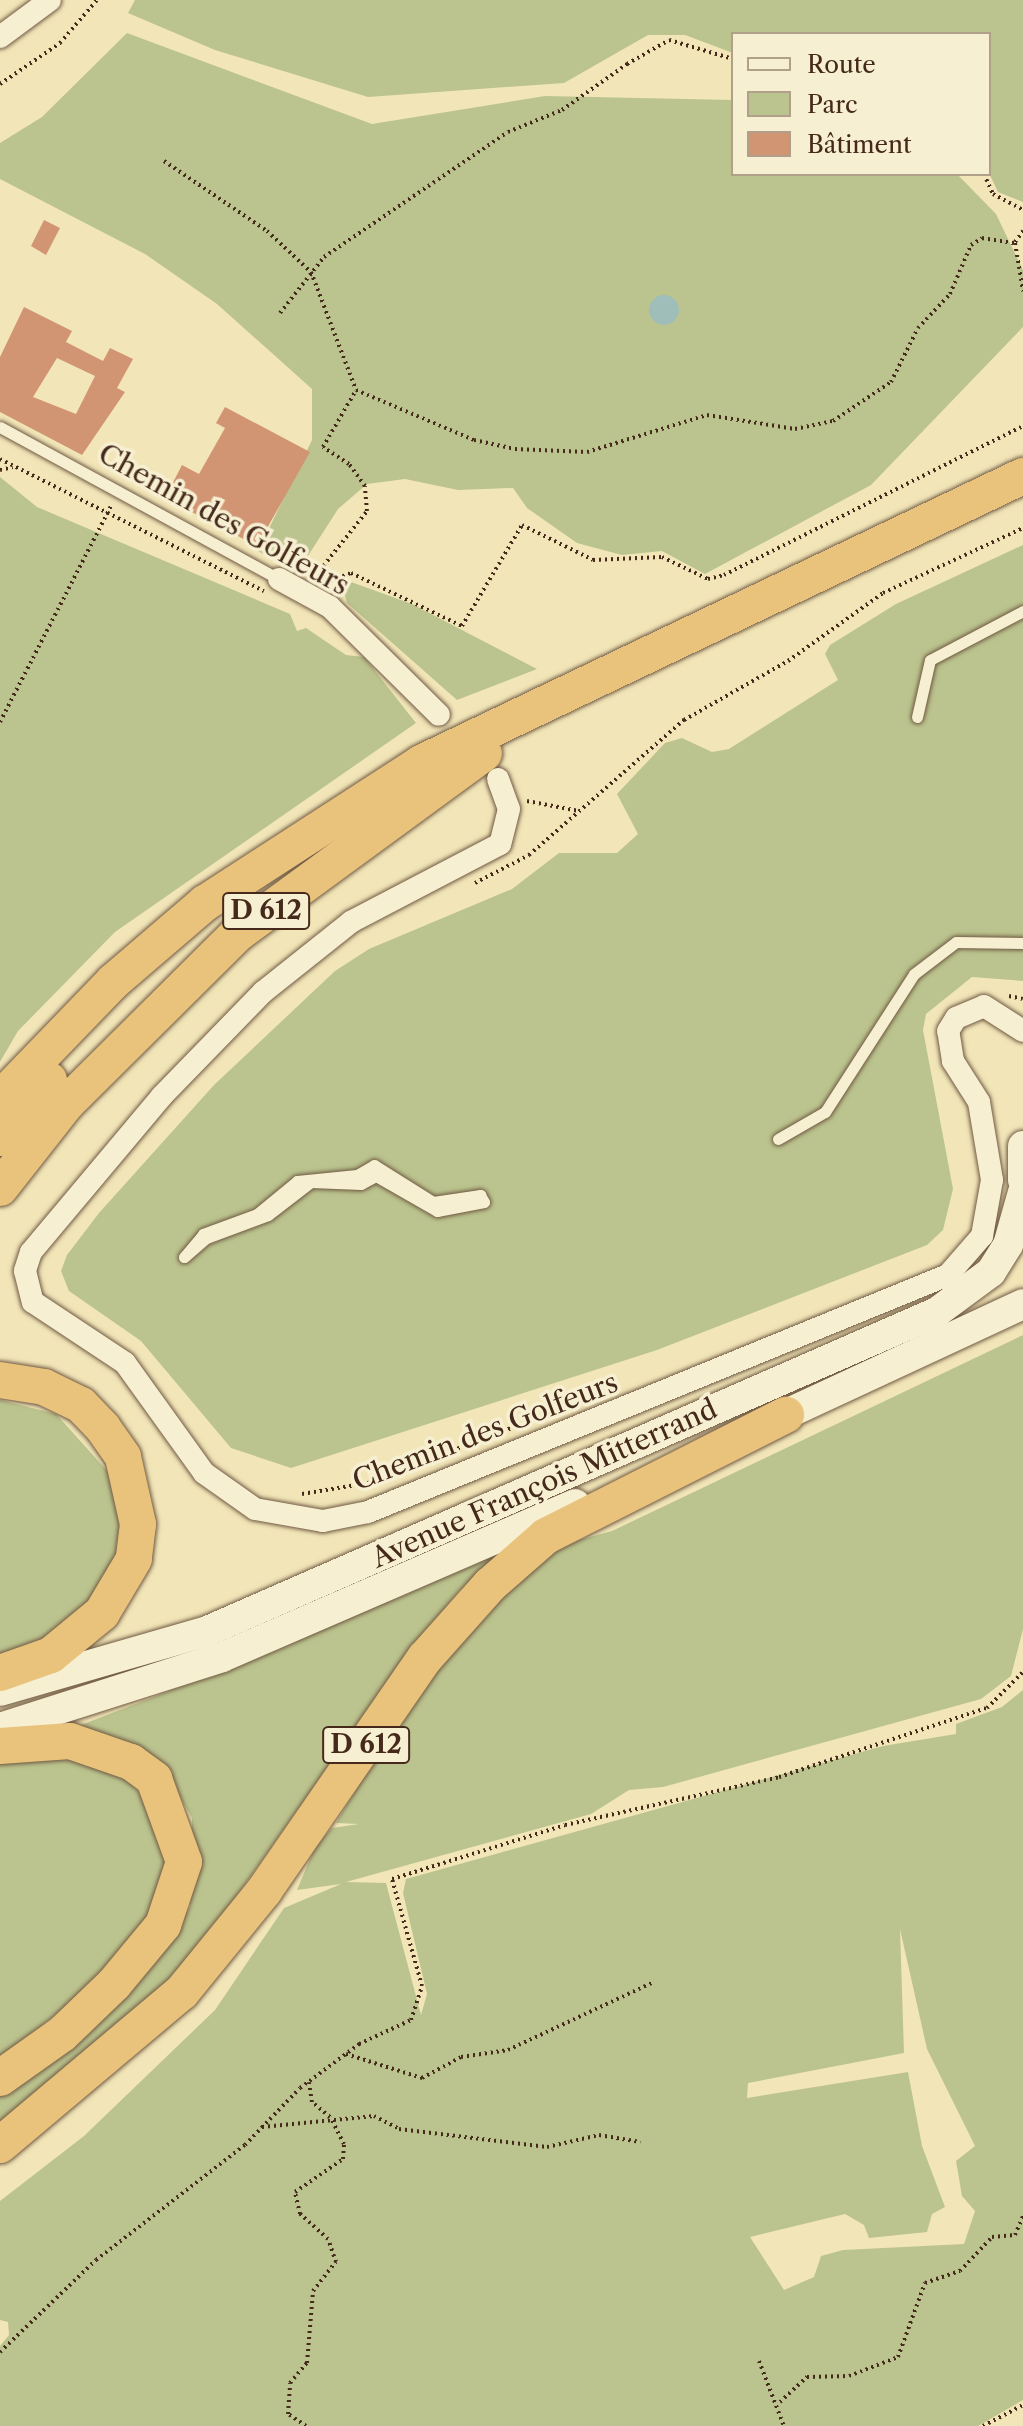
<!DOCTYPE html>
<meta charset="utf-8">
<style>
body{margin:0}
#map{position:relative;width:1023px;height:2426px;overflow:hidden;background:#f2e6b8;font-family:"Libre Caslon Text",serif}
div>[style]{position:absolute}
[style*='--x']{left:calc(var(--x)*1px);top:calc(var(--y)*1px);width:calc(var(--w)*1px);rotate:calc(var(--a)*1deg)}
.green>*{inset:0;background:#bbc48e}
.water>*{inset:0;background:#9fbdb9}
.round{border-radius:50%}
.building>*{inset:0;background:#d19574}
.path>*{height:4px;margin-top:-2px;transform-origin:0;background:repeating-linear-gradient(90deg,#452a1c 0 2px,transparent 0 6px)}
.roads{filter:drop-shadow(0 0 2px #705943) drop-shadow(0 0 2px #705943)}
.service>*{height:11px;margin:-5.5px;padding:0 5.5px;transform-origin:5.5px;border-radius:5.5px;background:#f7efd1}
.minor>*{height:22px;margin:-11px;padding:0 11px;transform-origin:11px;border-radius:11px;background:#f7efd1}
.secondary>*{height:30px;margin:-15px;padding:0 15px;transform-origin:15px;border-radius:15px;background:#f7efd1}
.trunk>*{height:36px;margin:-18px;padding:0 18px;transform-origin:18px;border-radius:18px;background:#e9c37c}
span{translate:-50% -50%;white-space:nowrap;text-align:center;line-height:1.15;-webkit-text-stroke:7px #f7efd1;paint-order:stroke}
.shield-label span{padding:2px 6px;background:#f7efd1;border:2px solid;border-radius:6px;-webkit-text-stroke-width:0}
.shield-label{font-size:26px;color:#452a1c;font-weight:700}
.street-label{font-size:28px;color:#452a1c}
.legend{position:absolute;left:731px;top:32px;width:260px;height:144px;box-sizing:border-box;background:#f7efd1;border:2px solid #b0a089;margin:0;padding:10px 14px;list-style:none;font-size:24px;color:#452a1c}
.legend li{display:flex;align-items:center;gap:16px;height:40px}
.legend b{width:40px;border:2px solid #b0a089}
</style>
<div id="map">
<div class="green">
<i style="clip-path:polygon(135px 0,1023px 0,1023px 202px,998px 192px,989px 173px,989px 34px,733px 34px,733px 53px,685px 35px,648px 35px,564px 83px,368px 97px,215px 50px,128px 13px)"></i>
<i style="clip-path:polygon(127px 33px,372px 124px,545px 96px,733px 100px,733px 174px,957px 174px,996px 214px,1023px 270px,1023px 327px,871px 485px,705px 574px,662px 551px,622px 555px,577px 543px,527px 508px,513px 488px,458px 490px,405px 479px,367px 484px,338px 509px,297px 573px,258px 551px,312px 440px,312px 389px,217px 304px,145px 254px,0 179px,0 143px,42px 117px)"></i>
<i style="clip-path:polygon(0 477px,37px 507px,290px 614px,297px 631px,306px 628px,346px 655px,364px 657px,416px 723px,115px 932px,18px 1031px,0 1062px)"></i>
<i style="clip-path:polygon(1023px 545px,1023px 981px,972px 977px,926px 1014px,923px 1030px,953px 1189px,943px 1230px,927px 1245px,657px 1350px,291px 1468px,231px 1448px,141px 1341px,69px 1291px,61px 1271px,67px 1255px,99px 1213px,214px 1085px,335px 971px,369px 949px,512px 889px,559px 853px,617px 853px,638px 834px,617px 794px,665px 743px,682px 738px,712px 752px,729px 749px,838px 680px,825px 654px,830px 645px,896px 604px)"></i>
<i style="clip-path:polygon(340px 578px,412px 604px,537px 669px,457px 700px,347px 603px)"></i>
<i style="clip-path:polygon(evenodd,1023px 1335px,1023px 1629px,1011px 1676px,981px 1699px,663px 1787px,629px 1790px,591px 1814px,346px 1882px,386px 1883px,421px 2015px,427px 1994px,403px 1893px,406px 1879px,883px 1746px,956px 1734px,956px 1724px,1002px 1707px,1023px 1690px,1023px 2400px,978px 2426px,0 2426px,0 2346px,9px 2335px,8px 2322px,0 2320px,0 2201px,84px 2136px,215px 2010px,284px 1908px,341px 1884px,297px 1890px,315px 1847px,332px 1828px,359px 1824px,336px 1823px,410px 1700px,516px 1581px,560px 1545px,612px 1531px,1023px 1335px,900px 1929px,927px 2049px,975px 2146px,956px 2161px,962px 2196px,975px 2211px,964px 2244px,843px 2250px,821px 2256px,814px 2277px,784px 2290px,750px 2237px,845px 2214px,864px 2225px,869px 2238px,927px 2232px,932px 2214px,945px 2207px,922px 2146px,908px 2072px,747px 2098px,748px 2083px,904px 2053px,900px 1929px)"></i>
<i style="clip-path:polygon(0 1400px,56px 1414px,110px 1474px,124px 1514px,123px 1557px,102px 1593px,31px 1648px,0 1658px)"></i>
<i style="clip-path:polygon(530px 1533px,459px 1591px,406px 1656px,212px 1931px,152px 1998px,0 2127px,0 2091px,160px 1949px,190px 1907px,192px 1818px,160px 1762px,81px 1725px,257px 1657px)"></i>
<i style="clip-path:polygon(46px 1754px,96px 1764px,130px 1781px,152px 1810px,166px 1866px,150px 1914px,123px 1948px,80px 1995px,0 2059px,0 1760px)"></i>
</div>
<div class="water">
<i class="round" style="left:649px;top:295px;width:30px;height:30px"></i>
</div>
<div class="building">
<i style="clip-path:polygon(44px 220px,60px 228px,46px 255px,31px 246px)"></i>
<i style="clip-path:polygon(evenodd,24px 307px,72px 331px,66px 342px,103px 361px,110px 348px,133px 359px,117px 388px,125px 392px,82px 455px,0 412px,0 357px,24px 307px,57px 358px,95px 376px,76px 414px,33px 397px,57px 358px)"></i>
<i style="clip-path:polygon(225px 407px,310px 452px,257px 546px,165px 498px,182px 465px,199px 474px,225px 428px,216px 423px)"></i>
</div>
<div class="path">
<i style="--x:0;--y:84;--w:73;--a:-34.3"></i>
<i style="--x:60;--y:43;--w:57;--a:-49.3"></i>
<i style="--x:164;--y:161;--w:125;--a:34.2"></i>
<i style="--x:267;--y:231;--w:60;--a:43"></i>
<i style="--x:311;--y:272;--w:126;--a:69.1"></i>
<i style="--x:984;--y:174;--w:22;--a:66"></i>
<i style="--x:993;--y:194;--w:34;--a:28"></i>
<i style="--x:1015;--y:242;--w:14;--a:-54"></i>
<i style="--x:280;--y:313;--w:71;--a:-51.8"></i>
<i style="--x:324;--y:257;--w:222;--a:-34.2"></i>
<i style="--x:508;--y:132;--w:58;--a:-22.2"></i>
<i style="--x:562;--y:110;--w:80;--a:-35.3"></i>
<i style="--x:627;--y:64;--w:48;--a:-29.7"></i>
<i style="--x:669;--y:40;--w:67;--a:16.5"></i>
<i style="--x:0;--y:459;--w:295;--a:26.6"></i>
<i style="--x:0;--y:470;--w:13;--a:-13"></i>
<i style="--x:316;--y:575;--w:82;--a:-51.4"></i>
<i style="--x:367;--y:511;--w:25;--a:-95"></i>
<i style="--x:365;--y:486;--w:27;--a:-126"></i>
<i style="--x:349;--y:464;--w:31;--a:-147"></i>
<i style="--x:323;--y:447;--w:66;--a:-59.9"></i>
<i style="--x:356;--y:390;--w:128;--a:23"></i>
<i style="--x:474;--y:440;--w:42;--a:12.4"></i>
<i style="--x:515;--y:449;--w:72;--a:2.4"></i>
<i style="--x:587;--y:452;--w:126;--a:-17.1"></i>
<i style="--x:707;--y:415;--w:89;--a:9"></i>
<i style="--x:795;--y:429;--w:39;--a:-12"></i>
<i style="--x:833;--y:421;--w:70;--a:-33.9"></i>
<i style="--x:891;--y:382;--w:60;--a:-63.4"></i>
<i style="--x:918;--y:328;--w:47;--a:-46.7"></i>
<i style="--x:950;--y:294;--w:53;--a:-66.8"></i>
<i style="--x:971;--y:245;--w:13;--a:-32"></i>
<i style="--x:982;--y:238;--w:33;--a:9"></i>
<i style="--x:1015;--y:243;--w:49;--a:80.5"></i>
<i style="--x:326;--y:583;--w:27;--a:-22"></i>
<i style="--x:351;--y:573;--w:123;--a:25.5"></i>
<i style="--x:462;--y:626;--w:117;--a:-59.3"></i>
<i style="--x:522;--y:525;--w:79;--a:26.2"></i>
<i style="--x:593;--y:560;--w:69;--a:-2.5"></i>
<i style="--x:662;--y:557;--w:51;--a:25.6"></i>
<i style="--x:708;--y:579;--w:16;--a:-14"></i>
<i style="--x:724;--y:575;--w:334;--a:-26.5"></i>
<i style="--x:0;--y:722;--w:245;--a:-62.8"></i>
<i style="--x:527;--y:801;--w:53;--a:10.9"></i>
<i style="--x:475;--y:883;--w:61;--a:-27.4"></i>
<i style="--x:529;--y:855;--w:206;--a:-41.1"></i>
<i style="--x:684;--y:720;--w:120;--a:-29.6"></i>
<i style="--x:788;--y:661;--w:117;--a:-35.6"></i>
<i style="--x:883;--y:593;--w:154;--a:-24.9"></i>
<i style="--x:1009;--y:996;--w:14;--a:12"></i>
<i style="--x:302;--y:1494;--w:67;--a:-9.5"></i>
<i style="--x:368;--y:1483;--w:184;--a:-21"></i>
<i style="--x:346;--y:2054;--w:80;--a:17.5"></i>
<i style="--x:422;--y:2078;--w:44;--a:-28.3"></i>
<i style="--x:461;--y:2057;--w:48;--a:-8.5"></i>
<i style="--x:508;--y:2050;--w:159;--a:-25"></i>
<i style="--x:262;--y:2127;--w:113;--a:-5.6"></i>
<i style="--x:374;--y:2116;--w:28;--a:27"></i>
<i style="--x:399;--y:2129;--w:149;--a:6.9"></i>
<i style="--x:547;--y:2147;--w:53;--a:-13"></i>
<i style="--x:599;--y:2135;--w:42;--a:9.7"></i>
<i style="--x:0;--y:2352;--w:133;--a:-43.8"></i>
<i style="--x:96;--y:2260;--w:188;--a:-37.7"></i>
<i style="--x:245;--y:2145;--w:79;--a:-46"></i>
<i style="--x:300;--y:2088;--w:74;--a:-36.7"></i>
<i style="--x:359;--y:2044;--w:57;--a:-24.8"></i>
<i style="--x:411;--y:2020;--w:36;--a:-72"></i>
<i style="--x:422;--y:1986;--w:111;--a:-105.7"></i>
<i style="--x:392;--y:1879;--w:181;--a:-17.3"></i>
<i style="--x:565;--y:1825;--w:219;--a:-12.6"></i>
<i style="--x:779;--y:1777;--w:219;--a:-18.4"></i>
<i style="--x:987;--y:1708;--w:51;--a:-45"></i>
<i style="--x:759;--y:2361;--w:70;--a:69"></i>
<i style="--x:780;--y:2402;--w:37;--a:-43"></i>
<i style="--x:807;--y:2377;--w:42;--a:-1.4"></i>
<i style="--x:849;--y:2376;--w:53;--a:-21.2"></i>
<i style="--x:898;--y:2357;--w:79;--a:-70"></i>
<i style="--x:925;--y:2283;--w:37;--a:-19"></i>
<i style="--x:960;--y:2271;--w:47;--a:-46.7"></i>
<i style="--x:992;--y:2237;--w:23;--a:-5"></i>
<i style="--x:1015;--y:2235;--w:21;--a:-67"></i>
<i style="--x:306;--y:2426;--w:22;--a:-146"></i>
<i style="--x:288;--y:2414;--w:31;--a:-86"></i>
<i style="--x:290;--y:2383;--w:26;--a:-50"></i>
<i style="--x:307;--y:2363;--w:72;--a:-85.2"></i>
<i style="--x:313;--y:2291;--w:37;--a:-52"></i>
<i style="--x:336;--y:2262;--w:24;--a:-109"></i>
<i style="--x:328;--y:2239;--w:38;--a:-138"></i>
<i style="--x:300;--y:2214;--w:23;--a:-103"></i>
<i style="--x:295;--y:2192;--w:58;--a:-34.5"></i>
<i style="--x:343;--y:2159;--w:15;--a:-86"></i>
<i style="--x:344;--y:2144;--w:30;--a:-117"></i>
<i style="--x:330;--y:2117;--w:23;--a:-140"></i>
<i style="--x:312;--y:2102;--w:20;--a:-99"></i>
<i style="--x:983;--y:2426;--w:45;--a:-27.7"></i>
</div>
<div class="roads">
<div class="service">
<i style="--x:0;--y:427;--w:318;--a:28.6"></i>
<i style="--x:917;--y:717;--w:58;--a:-77.2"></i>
<i style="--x:930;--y:660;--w:105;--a:-27.8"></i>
<i style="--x:778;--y:1139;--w:54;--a:-29.9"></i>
<i style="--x:825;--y:1112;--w:164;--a:-57.2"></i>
<i style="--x:914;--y:974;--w:53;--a:-37.3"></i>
<i style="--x:956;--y:942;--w:67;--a:0.9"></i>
<i style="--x:374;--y:1165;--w:70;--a:32.1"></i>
<i style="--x:433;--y:1202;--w:48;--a:-8.5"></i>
<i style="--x:480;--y:1195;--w:8;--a:60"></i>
<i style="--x:484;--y:1202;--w:48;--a:169.2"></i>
<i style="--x:437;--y:1211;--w:70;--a:-150.2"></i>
<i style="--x:376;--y:1176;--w:17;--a:152"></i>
<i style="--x:361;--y:1184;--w:50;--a:-177.7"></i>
<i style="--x:311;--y:1182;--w:54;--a:142.5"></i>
<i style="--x:268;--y:1215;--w:66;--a:159.6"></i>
<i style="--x:206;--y:1238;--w:29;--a:139"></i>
<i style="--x:184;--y:1257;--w:30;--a:-50"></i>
<i style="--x:203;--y:1234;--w:58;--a:-20.3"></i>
<i style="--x:257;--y:1214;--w:52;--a:-39.5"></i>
<i style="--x:297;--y:1181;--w:60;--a:-5.7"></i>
<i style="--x:357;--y:1175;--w:20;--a:-30"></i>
</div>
<div class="minor">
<i style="--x:0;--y:37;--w:62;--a:-36.5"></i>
<i style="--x:279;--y:579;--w:58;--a:28.8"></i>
<i style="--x:330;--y:607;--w:153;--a:44.7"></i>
<i style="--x:498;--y:779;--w:32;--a:70"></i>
<i style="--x:509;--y:809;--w:36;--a:104"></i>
<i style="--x:500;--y:844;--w:168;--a:152.4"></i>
<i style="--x:351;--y:922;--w:112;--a:141.5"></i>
<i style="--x:263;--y:992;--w:145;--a:134.2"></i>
<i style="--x:162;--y:1096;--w:204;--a:130"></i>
<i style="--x:31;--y:1252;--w:20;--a:108"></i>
<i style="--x:25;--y:1271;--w:32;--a:76"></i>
<i style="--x:33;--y:1302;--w:110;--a:33.5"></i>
<i style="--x:125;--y:1363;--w:135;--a:54.3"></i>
<i style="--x:204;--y:1473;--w:62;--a:35.2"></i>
<i style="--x:255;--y:1509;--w:69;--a:10"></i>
<i style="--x:323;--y:1521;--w:46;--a:-11.3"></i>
<i style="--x:368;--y:1512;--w:627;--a:-22.23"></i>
<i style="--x:948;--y:1275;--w:52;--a:-48.9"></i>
<i style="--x:982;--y:1236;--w:57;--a:-79.9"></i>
<i style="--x:992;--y:1180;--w:79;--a:-99.5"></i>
<i style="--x:979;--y:1102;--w:49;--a:-122.4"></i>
<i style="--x:953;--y:1061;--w:30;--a:-99"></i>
<i style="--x:948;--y:1031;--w:15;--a:-58"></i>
<i style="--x:956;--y:1018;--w:30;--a:-23"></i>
<i style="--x:984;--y:1006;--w:46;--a:32.7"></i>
</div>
<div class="secondary">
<i style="--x:1023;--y:1146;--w:34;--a:90"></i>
<i style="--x:767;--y:1423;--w:282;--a:-24.9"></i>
<i style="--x:0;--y:1691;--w:213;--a:-16.1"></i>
<i style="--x:205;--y:1632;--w:799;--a:-23.61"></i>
<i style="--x:937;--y:1312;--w:67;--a:-36.5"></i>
<i style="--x:991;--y:1272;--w:32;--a:-58"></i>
<i style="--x:1008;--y:1245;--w:55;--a:-74.2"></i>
<i style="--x:0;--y:1728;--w:233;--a:-17.7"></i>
<i style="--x:222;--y:1657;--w:385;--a:-23.4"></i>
</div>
<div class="trunk">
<i style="--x:0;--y:1099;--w:164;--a:-46"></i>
<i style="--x:114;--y:981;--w:120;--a:-40.6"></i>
<i style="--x:205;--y:903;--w:257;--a:-32.9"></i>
<i style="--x:421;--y:763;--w:667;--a:-25.49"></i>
<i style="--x:0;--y:1138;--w:76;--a:-49.8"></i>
<i style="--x:0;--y:1188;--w:108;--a:-51.8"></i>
<i style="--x:67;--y:1103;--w:240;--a:-44.8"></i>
<i style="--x:237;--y:934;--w:306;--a:-36.2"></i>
<i style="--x:0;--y:1380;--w:45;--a:9"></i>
<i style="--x:44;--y:1387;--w:41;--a:25.9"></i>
<i style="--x:81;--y:1405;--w:32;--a:46"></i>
<i style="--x:103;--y:1428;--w:35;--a:55"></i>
<i style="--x:123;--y:1457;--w:69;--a:77.4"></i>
<i style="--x:138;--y:1524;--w:35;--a:97"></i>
<i style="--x:134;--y:1559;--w:63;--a:120.7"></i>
<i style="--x:102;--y:1613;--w:66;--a:140.5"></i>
<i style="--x:51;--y:1655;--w:54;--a:160.6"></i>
<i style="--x:0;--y:1746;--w:70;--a:-4.1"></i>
<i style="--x:70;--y:1741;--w:65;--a:19"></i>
<i style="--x:131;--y:1762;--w:29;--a:36"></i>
<i style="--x:154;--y:1779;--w:88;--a:70.1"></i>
<i style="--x:184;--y:1862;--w:66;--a:108.4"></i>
<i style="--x:163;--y:1925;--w:77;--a:129.7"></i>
<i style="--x:114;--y:1984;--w:72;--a:136.1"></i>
<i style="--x:62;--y:2034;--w:76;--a:144.6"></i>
<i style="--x:0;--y:2145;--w:238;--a:-40.1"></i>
<i style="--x:182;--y:1992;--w:130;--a:-50.9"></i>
<i style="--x:264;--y:1891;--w:283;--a:-55.4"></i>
<i style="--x:425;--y:1658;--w:98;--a:-48.3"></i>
<i style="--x:490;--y:1585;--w:74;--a:-41.2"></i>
<i style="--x:546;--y:1536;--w:269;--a:-26.8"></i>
</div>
</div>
<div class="shield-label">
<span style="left:266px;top:911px">D 612</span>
<span style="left:366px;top:1745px">D 612</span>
</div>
<div class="street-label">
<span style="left:224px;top:519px;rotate:29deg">Chemin des Golfeurs</span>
<span style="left:485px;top:1431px;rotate:-21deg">Chemin des Golfeurs</span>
<span style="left:544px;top:1483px;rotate:-24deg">Avenue François Mitterrand</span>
</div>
<ul class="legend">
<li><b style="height:10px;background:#f7efd1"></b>Route</li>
<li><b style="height:22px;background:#bbc48e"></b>Parc</li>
<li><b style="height:22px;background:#d19574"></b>Bâtiment</li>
</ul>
</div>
